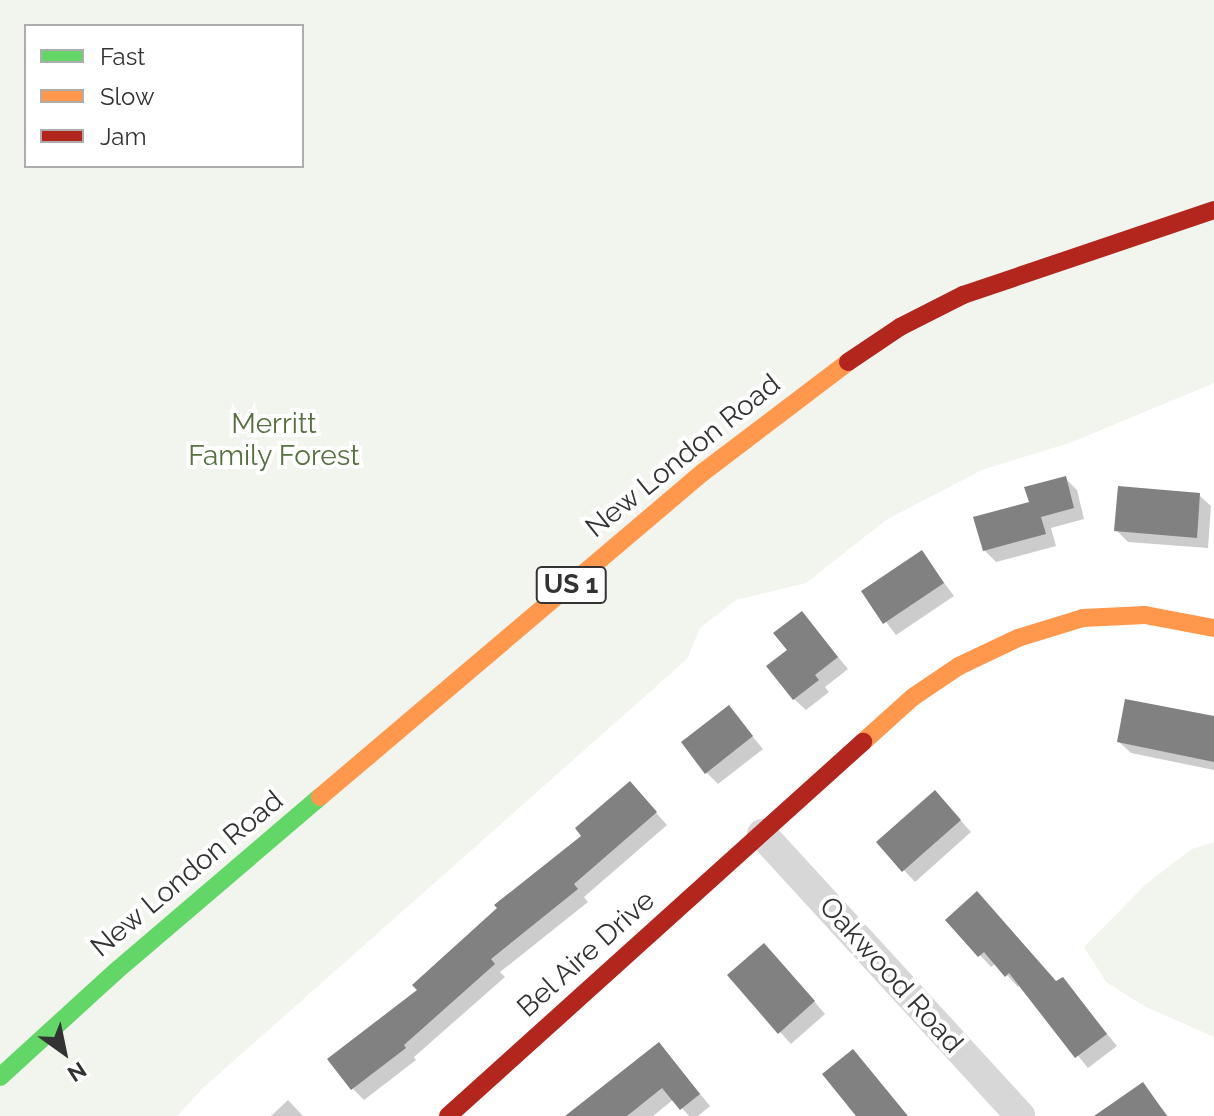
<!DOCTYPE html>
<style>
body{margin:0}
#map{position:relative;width:1214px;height:1116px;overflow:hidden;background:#fff;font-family:Raleway,sans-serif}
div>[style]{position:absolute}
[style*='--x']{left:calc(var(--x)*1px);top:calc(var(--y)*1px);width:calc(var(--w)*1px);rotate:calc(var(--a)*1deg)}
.green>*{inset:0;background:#f1f5ed}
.shadow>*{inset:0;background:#0003}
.building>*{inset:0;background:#818181}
.street>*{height:30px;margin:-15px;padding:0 15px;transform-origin:15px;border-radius:15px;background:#d7d7d7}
.fast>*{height:18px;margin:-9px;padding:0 9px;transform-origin:9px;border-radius:9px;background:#63d668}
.slow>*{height:18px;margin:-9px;padding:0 9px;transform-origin:9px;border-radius:9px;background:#ff974d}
.jam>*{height:18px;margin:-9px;padding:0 9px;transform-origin:9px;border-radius:9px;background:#b3261e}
span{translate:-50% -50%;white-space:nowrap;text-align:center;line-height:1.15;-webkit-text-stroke:8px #fff;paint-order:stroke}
.shield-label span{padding:2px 6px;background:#fff;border:2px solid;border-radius:6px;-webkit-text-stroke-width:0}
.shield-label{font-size:26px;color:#333;font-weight:700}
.park-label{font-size:28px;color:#56703f}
.street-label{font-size:28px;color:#333}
.legend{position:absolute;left:24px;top:24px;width:280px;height:144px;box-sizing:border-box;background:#fff;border:2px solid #adadad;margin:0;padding:10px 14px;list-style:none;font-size:24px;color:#333}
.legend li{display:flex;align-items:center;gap:16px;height:40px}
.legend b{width:40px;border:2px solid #adadad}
.north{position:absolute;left:24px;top:1012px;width:80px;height:80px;-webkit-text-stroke:6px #fff;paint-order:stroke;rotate:147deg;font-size:22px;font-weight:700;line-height:32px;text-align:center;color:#333}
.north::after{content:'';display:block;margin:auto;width:28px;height:36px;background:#333;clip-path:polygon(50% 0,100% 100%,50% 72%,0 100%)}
</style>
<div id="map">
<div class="green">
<i style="clip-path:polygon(evenodd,0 0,1214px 0,1214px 383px,1072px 442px,982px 470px,886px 520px,806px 583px,736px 600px,700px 628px,687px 659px,203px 1088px,177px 1116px,0 1116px,0 0,26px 26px,302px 26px,302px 166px,26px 166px,26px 26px)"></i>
<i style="clip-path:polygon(1214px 842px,1214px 1037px,1144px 1006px,1106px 982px,1084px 947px,1146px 884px,1192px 849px)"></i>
</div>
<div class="shadow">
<i style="clip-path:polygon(1065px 478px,1077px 490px,1084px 519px,1051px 528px,1056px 546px,996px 562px,984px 550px,1031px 504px)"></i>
<i style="clip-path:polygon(1199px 495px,1211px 506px,1208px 548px,1128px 542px,1116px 530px)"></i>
<i style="clip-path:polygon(922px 553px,954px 596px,896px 635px,863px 592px)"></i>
<i style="clip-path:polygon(802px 613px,848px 669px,825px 687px,829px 692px,806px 710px,794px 699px,789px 650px)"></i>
<i style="clip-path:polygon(729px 708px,763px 749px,718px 784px,706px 772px)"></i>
<i style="clip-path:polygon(1214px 718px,1214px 770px,1131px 753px,1119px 742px)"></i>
<i style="clip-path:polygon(641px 796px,667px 825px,584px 897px,588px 902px,500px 972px,505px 977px,414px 1057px,416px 1060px,364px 1100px,353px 1089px,420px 990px)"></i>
<i style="clip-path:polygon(946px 804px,971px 832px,915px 882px,878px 842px)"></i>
<i style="clip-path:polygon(948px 920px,1057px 983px,1062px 979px,1117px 1046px,1088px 1068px,1020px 985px,1018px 987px,996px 963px,991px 967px)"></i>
<i style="clip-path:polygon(776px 957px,825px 1014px,791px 1044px,780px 1032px)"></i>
<i style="clip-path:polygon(659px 1044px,710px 1106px,698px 1116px,689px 1116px,674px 1099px,653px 1116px,570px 1116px)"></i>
<i style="clip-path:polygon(1143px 1085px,1168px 1116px,1117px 1116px)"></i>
<i style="clip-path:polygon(288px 1100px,303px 1116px,271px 1116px)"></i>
</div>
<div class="building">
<i style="clip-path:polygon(1066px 476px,1074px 508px,1041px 517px,1046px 534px,983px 551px,973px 517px,1029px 502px,1024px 487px)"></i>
<i style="clip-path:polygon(1118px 486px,1200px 493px,1197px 538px,1114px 531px)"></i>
<i style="clip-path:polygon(922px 550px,944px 583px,883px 624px,861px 591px)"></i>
<i style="clip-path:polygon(802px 611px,838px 657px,815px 675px,819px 680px,793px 700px,766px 666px,787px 650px,773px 633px)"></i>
<i style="clip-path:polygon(1125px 699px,1214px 716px,1214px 762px,1117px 742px)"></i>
<i style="clip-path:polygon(729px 705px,753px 736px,705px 774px,681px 742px)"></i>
<i style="clip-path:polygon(630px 781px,657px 812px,574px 884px,578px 889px,491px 959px,495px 964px,404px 1045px,406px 1048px,351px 1090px,327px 1059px,417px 990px,412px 985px,497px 908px,494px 905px,581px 836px,575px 828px)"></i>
<i style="clip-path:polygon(935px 790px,961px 820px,902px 872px,876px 842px)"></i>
<i style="clip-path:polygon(977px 891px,1056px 981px,1063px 977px,1107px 1034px,1075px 1058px,1009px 973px,1005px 977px,984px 952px,978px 957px,945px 920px)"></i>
<i style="clip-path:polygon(764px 943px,815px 1001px,778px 1034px,727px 975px)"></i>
<i style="clip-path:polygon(659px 1042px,700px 1094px,680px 1110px,662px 1088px,627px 1116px,565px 1116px)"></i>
<i style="clip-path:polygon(853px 1049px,908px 1116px,856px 1116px,822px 1074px)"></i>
<i style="clip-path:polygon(1143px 1082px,1167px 1116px,1094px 1116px)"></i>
</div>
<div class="street">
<i style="--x:762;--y:834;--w:382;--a:47.5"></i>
</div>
<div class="fast">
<i style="--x:0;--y:1077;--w:156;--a:-42.4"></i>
<i style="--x:115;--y:972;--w:270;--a:-40.5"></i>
</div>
<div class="slow">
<i style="--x:863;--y:742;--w:67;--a:-42"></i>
<i style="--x:913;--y:697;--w:55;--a:-34"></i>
<i style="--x:959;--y:666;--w:65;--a:-25.4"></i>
<i style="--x:1018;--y:638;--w:68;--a:-17.1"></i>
<i style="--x:1083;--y:618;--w:62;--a:-2.8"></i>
<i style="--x:1145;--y:615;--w:70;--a:10.7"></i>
<i style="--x:320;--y:797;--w:501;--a:-40.3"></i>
<i style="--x:702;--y:473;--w:183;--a:-37.2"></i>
</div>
<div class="jam">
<i style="--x:848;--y:362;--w:63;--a:-33.9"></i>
<i style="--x:900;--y:327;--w:71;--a:-26.9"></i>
<i style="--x:963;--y:295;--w:265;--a:-18.7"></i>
<i style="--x:448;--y:1116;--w:559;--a:-42.03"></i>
</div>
<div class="shield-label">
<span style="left:571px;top:585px">US 1</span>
</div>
<div class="park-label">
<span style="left:274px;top:440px">Merritt<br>Family Forest</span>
</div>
<div class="street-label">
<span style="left:683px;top:456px;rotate:-39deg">New London Road</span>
<span style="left:187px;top:874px;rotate:-40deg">New London Road</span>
<span style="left:586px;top:954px;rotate:-42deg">Bel Aire Drive</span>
<span style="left:891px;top:975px;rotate:48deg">Oakwood Road</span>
</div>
<ul class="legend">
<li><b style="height:10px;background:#63d668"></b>Fast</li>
<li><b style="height:10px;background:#ff974d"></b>Slow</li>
<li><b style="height:10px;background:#b3261e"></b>Jam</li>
</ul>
<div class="north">N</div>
</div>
